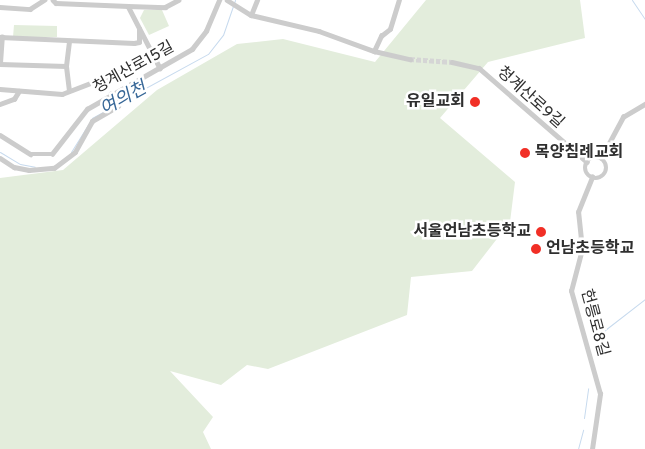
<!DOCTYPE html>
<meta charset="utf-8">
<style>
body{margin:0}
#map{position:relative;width:645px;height:449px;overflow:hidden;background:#fff;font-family:Overpass,"Noto Sans KR",sans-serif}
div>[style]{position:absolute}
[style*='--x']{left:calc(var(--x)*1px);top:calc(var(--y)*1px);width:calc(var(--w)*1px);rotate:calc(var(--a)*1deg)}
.green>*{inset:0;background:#e3eddc}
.stream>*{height:1px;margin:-0.5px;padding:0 0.5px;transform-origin:0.5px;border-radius:0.5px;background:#c7daee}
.minor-tunnel>*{height:4.5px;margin-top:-2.25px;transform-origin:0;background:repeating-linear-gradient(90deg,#d5d5d5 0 4.5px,transparent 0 6.5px)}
.minor>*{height:4.5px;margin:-2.25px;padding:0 2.25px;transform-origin:2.25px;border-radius:2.25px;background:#ccc}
.minor>.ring{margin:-2.25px;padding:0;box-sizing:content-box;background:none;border:4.5px solid #ccc;border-radius:50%}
.dots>*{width:14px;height:14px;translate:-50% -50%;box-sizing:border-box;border:2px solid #fff;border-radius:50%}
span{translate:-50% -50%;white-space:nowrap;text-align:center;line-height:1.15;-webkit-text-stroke:5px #fff;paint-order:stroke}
.street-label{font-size:16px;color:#2f2f2f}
.poi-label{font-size:16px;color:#2f2f2f;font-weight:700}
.right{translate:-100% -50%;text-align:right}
.left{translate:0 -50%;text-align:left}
.water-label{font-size:18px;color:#376797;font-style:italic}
</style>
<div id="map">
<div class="green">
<i style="clip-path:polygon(426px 0,580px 0,585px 38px,488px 62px,440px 118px,515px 182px,510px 222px,472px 271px,411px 277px,407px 315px,268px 369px,247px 365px,221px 385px,170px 371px,213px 417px,203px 432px,211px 449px,0 449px,0 178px,63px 170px,157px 90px,237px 44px,283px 39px,375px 62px)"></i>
<i style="clip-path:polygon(144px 10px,162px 10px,169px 26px,149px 35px,140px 18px)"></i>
<i style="clip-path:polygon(14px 25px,57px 26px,57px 37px,13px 37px)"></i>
</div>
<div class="stream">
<i style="--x:632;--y:0;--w:23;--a:56"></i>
<i style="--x:118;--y:103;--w:102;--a:-28.6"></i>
<i style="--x:208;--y:54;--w:24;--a:-52"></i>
<i style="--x:223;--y:35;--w:37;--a:-71"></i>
<i style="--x:92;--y:118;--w:26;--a:-29"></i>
<i style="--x:0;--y:152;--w:23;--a:31"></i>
<i style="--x:20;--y:164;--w:15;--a:11"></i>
<i style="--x:71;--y:152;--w:36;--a:-58"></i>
<i style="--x:596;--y:357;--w:28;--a:-72"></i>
<i style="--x:605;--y:330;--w:51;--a:-37.8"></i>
<i style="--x:584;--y:418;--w:30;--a:-82"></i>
<i style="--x:578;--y:449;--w:20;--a:-75"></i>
</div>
<div class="minor-tunnel">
<i style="--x:410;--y:59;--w:42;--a:4.1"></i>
</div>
<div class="minor">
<i style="--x:53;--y:0;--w:4;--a:45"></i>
<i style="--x:56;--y:3;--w:72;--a:2.4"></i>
<i style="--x:128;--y:6;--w:70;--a:62.7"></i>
<i style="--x:227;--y:0;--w:28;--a:32"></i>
<i style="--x:251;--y:15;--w:70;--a:13.2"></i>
<i style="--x:319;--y:31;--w:59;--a:20"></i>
<i style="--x:374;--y:51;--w:37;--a:13"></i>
<i style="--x:128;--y:6;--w:37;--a:2"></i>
<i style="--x:165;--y:7;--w:15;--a:-28"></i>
<i style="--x:0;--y:7;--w:30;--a:4"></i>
<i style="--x:30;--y:9;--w:17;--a:-33"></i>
<i style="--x:251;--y:15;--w:16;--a:-68"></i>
<i style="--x:0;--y:37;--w:134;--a:2.6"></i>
<i style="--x:134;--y:43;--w:5;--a:-11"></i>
<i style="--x:139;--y:42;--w:13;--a:-90"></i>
<i style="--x:374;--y:51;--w:17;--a:-65"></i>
<i style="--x:381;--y:36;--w:11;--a:-38"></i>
<i style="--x:390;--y:29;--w:30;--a:-73"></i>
<i style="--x:452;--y:62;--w:28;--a:13"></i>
<i style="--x:479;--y:68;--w:143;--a:41"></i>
<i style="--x:0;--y:63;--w:26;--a:-86"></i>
<i style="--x:0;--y:64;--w:66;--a:1.7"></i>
<i style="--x:0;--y:89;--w:62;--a:4.6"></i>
<i style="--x:62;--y:94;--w:61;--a:-21.1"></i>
<i style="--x:69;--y:91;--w:25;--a:-97"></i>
<i style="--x:66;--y:66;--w:25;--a:-83"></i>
<i style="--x:0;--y:104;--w:15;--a:-20"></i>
<i style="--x:14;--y:99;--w:9;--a:-58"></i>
<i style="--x:0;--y:135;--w:36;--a:32"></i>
<i style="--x:30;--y:154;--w:22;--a:0"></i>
<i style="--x:52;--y:154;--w:57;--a:-52.1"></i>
<i style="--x:87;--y:109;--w:121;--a:-29.7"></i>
<i style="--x:192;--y:49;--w:23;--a:-52"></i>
<i style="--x:206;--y:31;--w:34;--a:-67"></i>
<i class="ring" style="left:585px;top:157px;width:17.5px;height:17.5px"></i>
<i style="--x:0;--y:158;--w:17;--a:33"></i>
<i style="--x:14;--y:167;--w:15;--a:11"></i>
<i style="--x:29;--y:170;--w:25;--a:-5"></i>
<i style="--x:54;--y:168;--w:26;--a:-37"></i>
<i style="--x:75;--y:152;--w:35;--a:-61"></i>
<i style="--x:92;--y:121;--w:30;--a:-30"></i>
<i style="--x:118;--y:106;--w:14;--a:-120"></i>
<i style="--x:601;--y:158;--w:47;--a:-61.8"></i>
<i style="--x:623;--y:117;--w:26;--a:-31"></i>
<i style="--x:592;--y:449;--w:56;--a:-81.7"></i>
<i style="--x:600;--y:394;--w:107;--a:-105.7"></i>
<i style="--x:571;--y:291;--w:43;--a:-75.3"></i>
<i style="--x:582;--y:249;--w:37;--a:-96"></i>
<i style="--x:578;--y:212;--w:38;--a:-68"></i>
</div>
<div class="dots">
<i style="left:475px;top:102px;background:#f12f26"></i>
<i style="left:525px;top:153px;background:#f12f26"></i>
<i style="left:541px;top:232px;background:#f12f26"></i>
<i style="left:536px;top:249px;background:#f12f26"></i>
</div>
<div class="street-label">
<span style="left:134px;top:68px;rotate:-29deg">청계산로15길</span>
<span style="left:530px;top:98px;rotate:42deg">청계산로9길</span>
<span style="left:594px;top:323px;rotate:75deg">헌릉로8길</span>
</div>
<div class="poi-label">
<span class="right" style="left:465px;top:102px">유일교회</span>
<span class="left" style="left:535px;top:153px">목양침례교회</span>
<span class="right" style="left:531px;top:232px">서울언남초등학교</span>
<span class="left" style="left:546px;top:249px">언남초등학교</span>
</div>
<div class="water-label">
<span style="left:124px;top:100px;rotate:-29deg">여의천</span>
</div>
</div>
